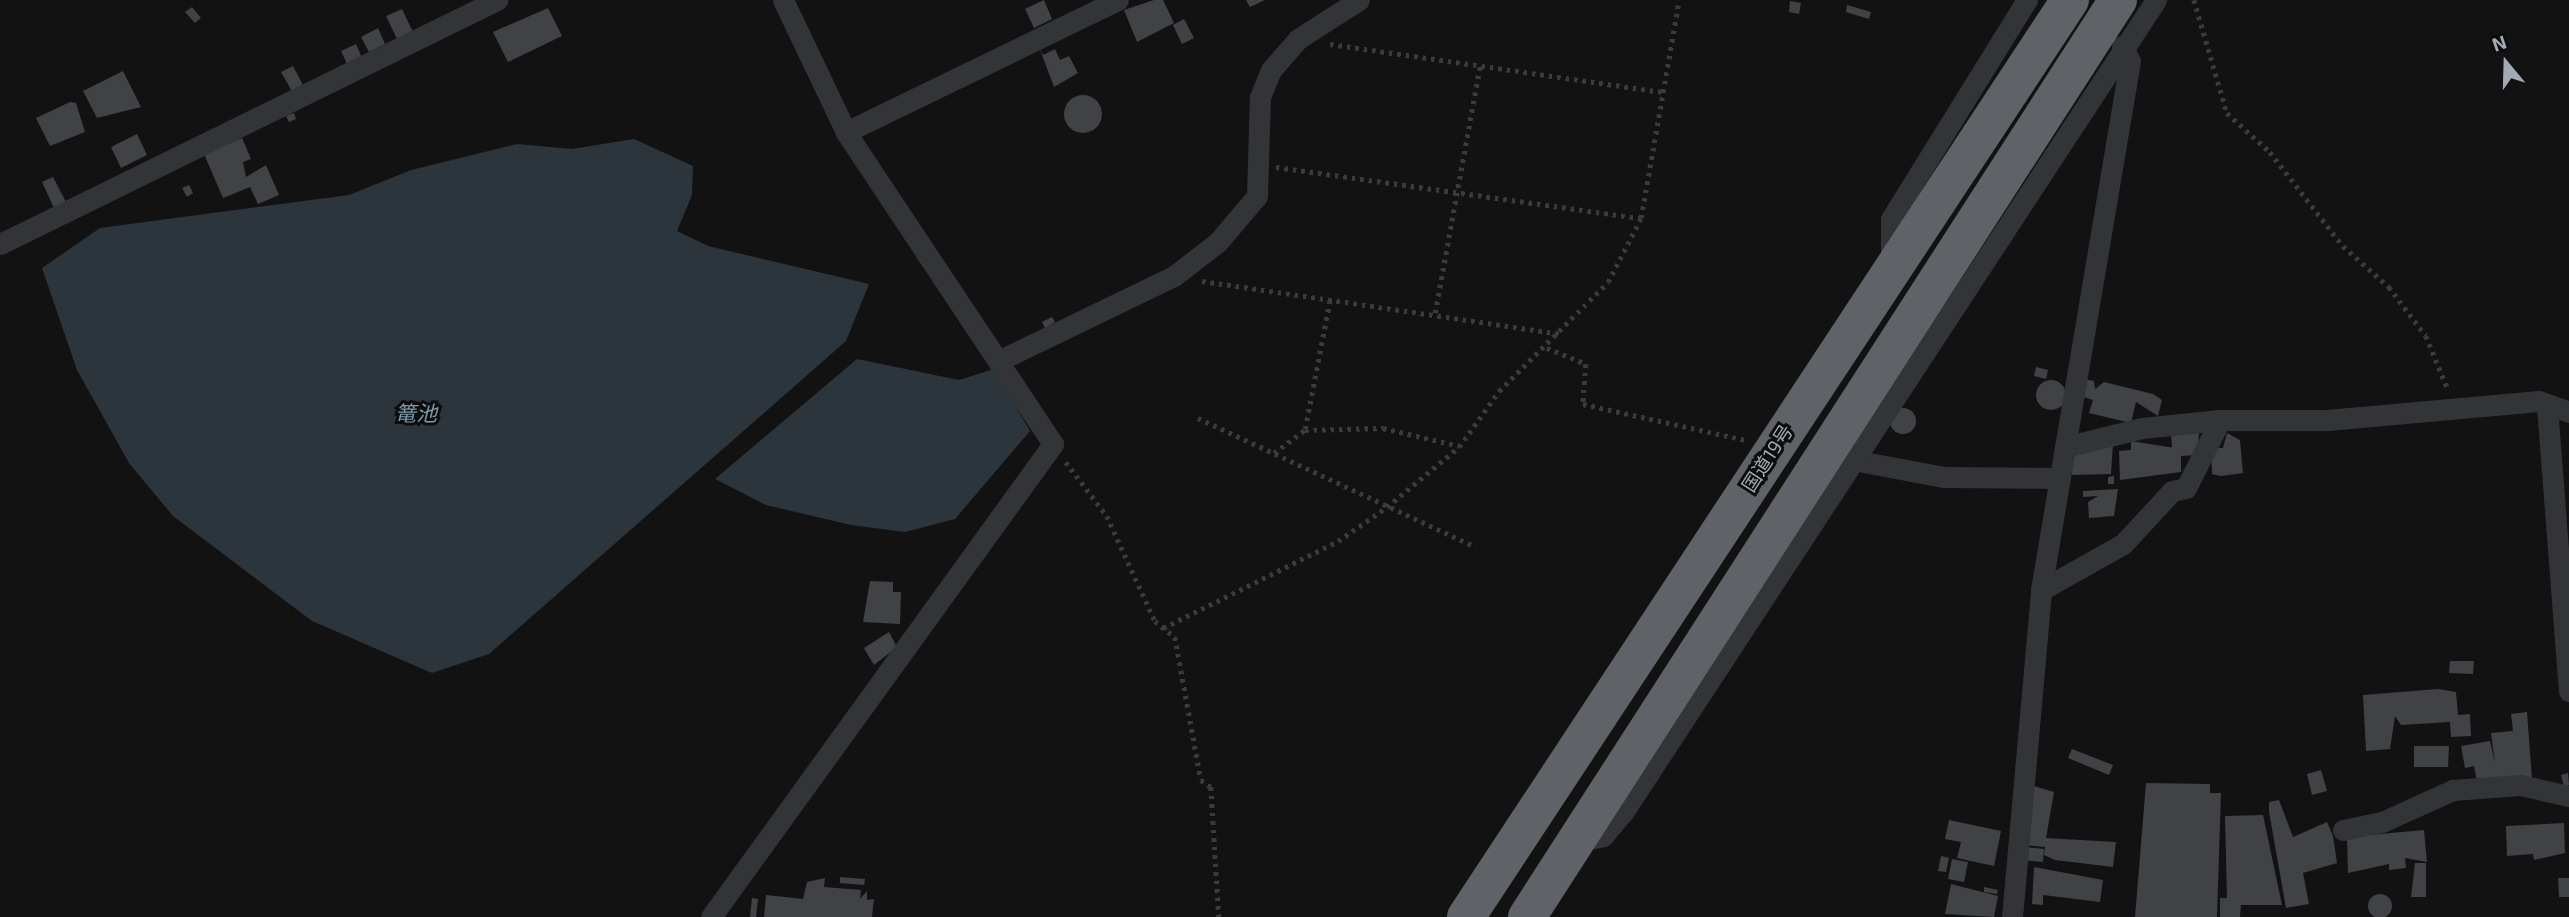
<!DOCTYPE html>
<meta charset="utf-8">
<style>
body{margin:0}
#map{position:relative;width:2569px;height:917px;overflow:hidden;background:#121213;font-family:"Exo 2","Noto Sans JP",sans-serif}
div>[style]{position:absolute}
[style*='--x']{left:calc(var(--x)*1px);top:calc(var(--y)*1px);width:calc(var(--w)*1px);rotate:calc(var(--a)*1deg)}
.water>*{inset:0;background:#2c353b}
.building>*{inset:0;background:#414246}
.round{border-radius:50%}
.path>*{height:4.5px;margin-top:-2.25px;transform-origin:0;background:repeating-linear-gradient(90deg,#393b3f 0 3.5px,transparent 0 8.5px)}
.street>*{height:21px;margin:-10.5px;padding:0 10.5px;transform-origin:10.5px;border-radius:10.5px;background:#333438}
.highway>*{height:38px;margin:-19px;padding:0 19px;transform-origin:19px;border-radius:19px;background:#5f6368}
span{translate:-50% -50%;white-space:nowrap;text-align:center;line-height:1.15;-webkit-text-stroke:6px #0d0d0e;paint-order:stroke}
.street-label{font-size:19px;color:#a4aab3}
.water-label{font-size:21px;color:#7d9bac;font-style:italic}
.north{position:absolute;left:2471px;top:28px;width:70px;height:70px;-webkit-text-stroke:5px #0d0d0e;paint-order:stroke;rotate:341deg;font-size:19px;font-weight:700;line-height:28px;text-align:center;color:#a4aab3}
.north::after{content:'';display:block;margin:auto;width:24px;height:32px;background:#a4aab3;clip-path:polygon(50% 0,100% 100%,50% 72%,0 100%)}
</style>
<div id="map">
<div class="water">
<i style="clip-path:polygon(634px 139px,693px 166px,692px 195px,677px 231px,708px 246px,869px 284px,846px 341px,489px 654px,432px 673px,312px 621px,173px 516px,129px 463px,77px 370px,42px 268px,100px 228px,349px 195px,411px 170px,517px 144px,572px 149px)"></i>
<i style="clip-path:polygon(857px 359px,959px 380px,994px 369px,1030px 431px,955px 519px,905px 532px,851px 525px,766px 505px,715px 479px)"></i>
</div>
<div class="building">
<i style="clip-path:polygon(1044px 0,1052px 19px,1034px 28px,1025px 9px)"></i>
<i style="clip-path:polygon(1154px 0,1163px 0,1174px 23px,1137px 42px,1124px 10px)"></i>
<i style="clip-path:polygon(1246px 0,1265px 0,1250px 7px)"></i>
<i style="clip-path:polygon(1790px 1px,1801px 3px,1799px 14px,1789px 12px)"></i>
<i style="clip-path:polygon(1847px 5px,1871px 12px,1869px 19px,1846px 12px)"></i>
<i style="clip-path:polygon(192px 7px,201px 18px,195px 23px,185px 12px)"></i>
<i style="clip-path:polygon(548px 8px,562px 36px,508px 62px,493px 32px)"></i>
<i style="clip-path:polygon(402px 9px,413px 32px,397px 39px,386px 16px)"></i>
<i style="clip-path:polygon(1184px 19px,1194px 38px,1182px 44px,1173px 25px)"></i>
<i style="clip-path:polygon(378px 28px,385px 44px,369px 52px,361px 37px)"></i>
<i style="clip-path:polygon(356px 44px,362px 58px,348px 66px,341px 51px)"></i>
<i style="clip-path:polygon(1039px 47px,1043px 55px,1055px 49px,1060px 60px,1069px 56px,1078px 73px,1054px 87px)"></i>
<i style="clip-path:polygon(293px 66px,304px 87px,293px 93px,281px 72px)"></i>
<i style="clip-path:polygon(123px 71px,141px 107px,97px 118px,83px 91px)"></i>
<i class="round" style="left:1064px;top:95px;width:38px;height:38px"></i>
<i style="clip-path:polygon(70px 102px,76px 103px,85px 132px,50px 146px,36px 118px)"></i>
<i style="clip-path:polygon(294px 113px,296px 119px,289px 122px,286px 116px)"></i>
<i style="clip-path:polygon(137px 134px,147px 155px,121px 168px,111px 147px)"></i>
<i style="clip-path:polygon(242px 138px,251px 159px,243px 162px,246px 177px,266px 165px,279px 195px,258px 204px,250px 187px,223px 198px,204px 154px)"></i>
<i style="clip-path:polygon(53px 177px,66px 202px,54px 208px,42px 182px)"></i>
<i style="clip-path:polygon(189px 185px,193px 193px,187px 197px,182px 188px)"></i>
<i style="clip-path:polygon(1052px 317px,1055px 322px,1045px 328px,1042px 322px)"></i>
<i style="clip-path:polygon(2036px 367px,2048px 370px,2046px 379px,2034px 376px)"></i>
<i style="clip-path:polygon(2084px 379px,2094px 381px,2095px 389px,2104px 382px,2153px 394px,2162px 400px,2158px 416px,2136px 402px,2131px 423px,2089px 413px,2093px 400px,2081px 396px)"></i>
<i class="round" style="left:2036px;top:380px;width:30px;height:30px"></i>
<i class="round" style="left:1890px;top:408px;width:26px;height:26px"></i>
<i style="clip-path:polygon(2199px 429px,2198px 455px,2181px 456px,2181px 472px,2120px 480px,2119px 451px,2131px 450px,2131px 441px,2181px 449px,2172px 448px,2171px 432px)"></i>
<i style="clip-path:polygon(2227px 433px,2240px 440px,2243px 473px,2221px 476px,2212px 474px,2211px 448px,2223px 448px)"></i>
<i style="clip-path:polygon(2113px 442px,2111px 474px,2072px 475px,2071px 452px)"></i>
<i style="clip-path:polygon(2114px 476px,2114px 484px,2108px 484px,2108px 477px)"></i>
<i style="clip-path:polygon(2118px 489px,2114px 516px,2089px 518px,2088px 502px,2098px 496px,2083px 497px,2083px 491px)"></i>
<i style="clip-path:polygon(870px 581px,893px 582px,893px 592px,901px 592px,900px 624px,863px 622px)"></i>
<i style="clip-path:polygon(889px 632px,897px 647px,874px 665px,864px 648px)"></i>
<i style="clip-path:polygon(2450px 661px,2474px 661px,2473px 674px,2449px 673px)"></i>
<i style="clip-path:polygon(2438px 689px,2456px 692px,2458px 715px,2470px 714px,2471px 736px,2451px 737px,2450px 722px,2401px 725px,2395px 716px,2390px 749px,2366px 751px,2363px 695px)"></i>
<i style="clip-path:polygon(2527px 712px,2532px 779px,2477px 782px,2474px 766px,2465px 768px,2461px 746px,2490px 741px,2495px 763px,2491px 733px,2513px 731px,2511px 714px)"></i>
<i style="clip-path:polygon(2414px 746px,2449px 746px,2448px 767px,2414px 767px)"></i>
<i style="clip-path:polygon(2072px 749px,2113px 765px,2109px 775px,2068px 758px)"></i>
<i style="clip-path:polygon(2321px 770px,2327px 791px,2312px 795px,2307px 774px)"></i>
<i style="clip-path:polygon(2568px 773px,2569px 785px,2564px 787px,2561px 775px)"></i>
<i style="clip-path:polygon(2146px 783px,2210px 784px,2210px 793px,2221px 793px,2217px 917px,2135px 917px)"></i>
<i style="clip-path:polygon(2030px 785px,2054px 792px,2046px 838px,2116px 842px,2113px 867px,2055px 860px,2044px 855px,2045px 847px,2023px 845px)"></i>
<i style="clip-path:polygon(2279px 800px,2293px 837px,2327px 822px,2333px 836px,2337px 863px,2303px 873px,2309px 904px,2286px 908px,2269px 812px,2269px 802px)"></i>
<i style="clip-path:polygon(2263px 815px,2282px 905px,2241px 905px,2240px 917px,2220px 917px,2220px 898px,2227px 898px,2225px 816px)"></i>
<i style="clip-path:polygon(1949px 820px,2001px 831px,1994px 866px,1957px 858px,1961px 842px,1945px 839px)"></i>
<i style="clip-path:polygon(2564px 823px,2565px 853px,2534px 860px,2533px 854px,2507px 856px,2506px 826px)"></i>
<i style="clip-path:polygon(2424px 830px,2427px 862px,2405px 858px,2406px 868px,2389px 870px,2389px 864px,2348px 873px,2347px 837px)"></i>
<i style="clip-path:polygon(2024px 847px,2044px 849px,2043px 862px,2023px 860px)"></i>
<i style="clip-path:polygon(1941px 856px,1949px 858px,1946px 872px,1938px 871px)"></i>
<i style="clip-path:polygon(1952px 859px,1968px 862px,1964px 882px,1948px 879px)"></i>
<i style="clip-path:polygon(2415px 863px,2426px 863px,2426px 897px,2411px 897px)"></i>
<i style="clip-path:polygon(2034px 867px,2103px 880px,2100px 902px,2043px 895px,2043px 905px,2032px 904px)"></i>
<i style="clip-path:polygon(840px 877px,865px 879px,864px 885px,840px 883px)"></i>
<i style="clip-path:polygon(825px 878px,824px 887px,861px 890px,860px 899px,867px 891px,867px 900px,874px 899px,872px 917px,764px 917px,766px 895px,803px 899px,807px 882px)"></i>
<i style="clip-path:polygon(2558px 878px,2569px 878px,2569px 897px,2559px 897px)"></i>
<i style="clip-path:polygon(1951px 884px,1998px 896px,1994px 917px,1945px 914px)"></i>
<i style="clip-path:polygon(1984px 887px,1998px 890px,1997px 894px,1984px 892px)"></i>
<i class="round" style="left:2368px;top:894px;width:24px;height:24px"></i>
<i style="clip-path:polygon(752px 898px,758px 899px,756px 917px,750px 917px)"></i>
</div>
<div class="path">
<i style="--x:2194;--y:0;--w:118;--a:73.7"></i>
<i style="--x:2227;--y:113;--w:58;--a:42.2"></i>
<i style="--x:2270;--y:152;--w:119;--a:52.2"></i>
<i style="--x:2343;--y:246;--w:62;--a:41.7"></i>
<i style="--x:2389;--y:287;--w:61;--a:52.9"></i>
<i style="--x:2426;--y:336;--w:57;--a:67.5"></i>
<i style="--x:1330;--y:44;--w:336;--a:8.2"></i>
<i style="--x:1276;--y:167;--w:369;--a:8"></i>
<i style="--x:1202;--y:281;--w:365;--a:8.4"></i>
<i style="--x:1435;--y:313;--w:252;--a:-79.7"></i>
<i style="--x:1547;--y:348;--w:42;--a:22.3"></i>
<i style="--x:1586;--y:364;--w:40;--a:94.3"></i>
<i style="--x:1583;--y:404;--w:166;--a:12.5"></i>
<i style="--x:1198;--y:418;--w:306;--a:24.9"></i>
<i style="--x:1305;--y:429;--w:132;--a:-79.1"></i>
<i style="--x:1274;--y:453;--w:39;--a:-37"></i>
<i style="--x:1305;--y:430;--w:78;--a:-1.5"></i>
<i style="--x:1383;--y:428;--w:78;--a:13.3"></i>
<i style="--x:1066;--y:462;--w:68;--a:52.8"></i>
<i style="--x:1107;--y:516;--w:115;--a:65.4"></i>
<i style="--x:1155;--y:621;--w:26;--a:39"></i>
<i style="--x:1175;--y:637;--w:145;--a:79.7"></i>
<i style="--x:1201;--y:780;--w:12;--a:35"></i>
<i style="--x:1211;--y:787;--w:130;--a:86.5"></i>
<i style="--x:1163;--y:628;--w:195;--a:-26.4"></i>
<i style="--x:1338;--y:541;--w:60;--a:-34.8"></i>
<i style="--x:1387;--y:507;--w:94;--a:-39.8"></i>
<i style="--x:1459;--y:447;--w:69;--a:-54.5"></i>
<i style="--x:1499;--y:391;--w:154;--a:-45"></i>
<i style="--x:1608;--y:282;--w:72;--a:-62.7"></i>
<i style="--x:1641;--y:218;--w:221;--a:-80.1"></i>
</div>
<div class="street">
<i style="--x:846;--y:132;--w:302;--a:-25.9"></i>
<i style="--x:0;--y:244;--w:554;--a:-26.15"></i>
<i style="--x:1891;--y:265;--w:46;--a:-90"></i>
<i style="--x:1891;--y:219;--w:258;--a:-58.2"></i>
<i style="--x:998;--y:361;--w:195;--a:-25.8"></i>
<i style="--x:1174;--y:276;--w:56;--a:-37.7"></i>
<i style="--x:1218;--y:242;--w:60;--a:-49.7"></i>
<i style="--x:1257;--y:196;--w:99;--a:-88.3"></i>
<i style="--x:1260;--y:97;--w:29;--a:-68"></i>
<i style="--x:1271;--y:70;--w:41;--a:-48.9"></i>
<i style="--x:1298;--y:39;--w:72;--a:-32.6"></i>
<i style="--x:2547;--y:406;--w:286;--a:85.6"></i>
<i style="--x:2065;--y:447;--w:79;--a:-13.9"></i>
<i style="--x:2142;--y:428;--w:78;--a:-5.9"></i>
<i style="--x:2220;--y:420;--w:107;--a:0"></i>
<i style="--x:2327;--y:420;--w:213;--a:-5.1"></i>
<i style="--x:2539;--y:401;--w:32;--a:20"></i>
<i style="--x:1853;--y:460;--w:93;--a:10.6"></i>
<i style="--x:1944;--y:477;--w:116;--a:0.5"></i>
<i style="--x:2041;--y:590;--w:94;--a:-29.3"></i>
<i style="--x:2123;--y:544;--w:72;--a:-47.2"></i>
<i style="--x:2172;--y:491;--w:14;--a:-12"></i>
<i style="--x:2186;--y:488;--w:76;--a:-63.4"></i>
<i style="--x:2343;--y:830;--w:40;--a:-12"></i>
<i style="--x:2382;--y:822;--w:78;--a:-24.3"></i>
<i style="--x:2453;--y:790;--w:67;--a:-4.3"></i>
<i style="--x:2520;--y:785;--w:50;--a:12.7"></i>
<i style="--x:1576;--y:841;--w:27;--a:-10"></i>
<i style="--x:1603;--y:836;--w:33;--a:-50"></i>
<i style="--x:1624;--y:811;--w:970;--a:-56.74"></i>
<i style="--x:711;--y:917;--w:584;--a:-54.13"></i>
<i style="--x:1053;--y:444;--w:374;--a:-123.6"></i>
<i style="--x:846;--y:132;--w:146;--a:-115.5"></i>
<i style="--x:2012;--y:917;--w:328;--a:-84.9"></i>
<i style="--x:2041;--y:590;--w:536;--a:-80.45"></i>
<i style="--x:2130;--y:61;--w:17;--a:-118"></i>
</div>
<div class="highway">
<i style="--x:1466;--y:917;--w:1098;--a:-56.63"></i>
<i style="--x:1527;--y:917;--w:1091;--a:-57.2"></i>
</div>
<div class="street-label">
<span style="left:1767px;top:458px;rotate:-57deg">国道19号</span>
</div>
<div class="water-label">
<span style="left:416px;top:413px">篭池</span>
</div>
<div class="north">N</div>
</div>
